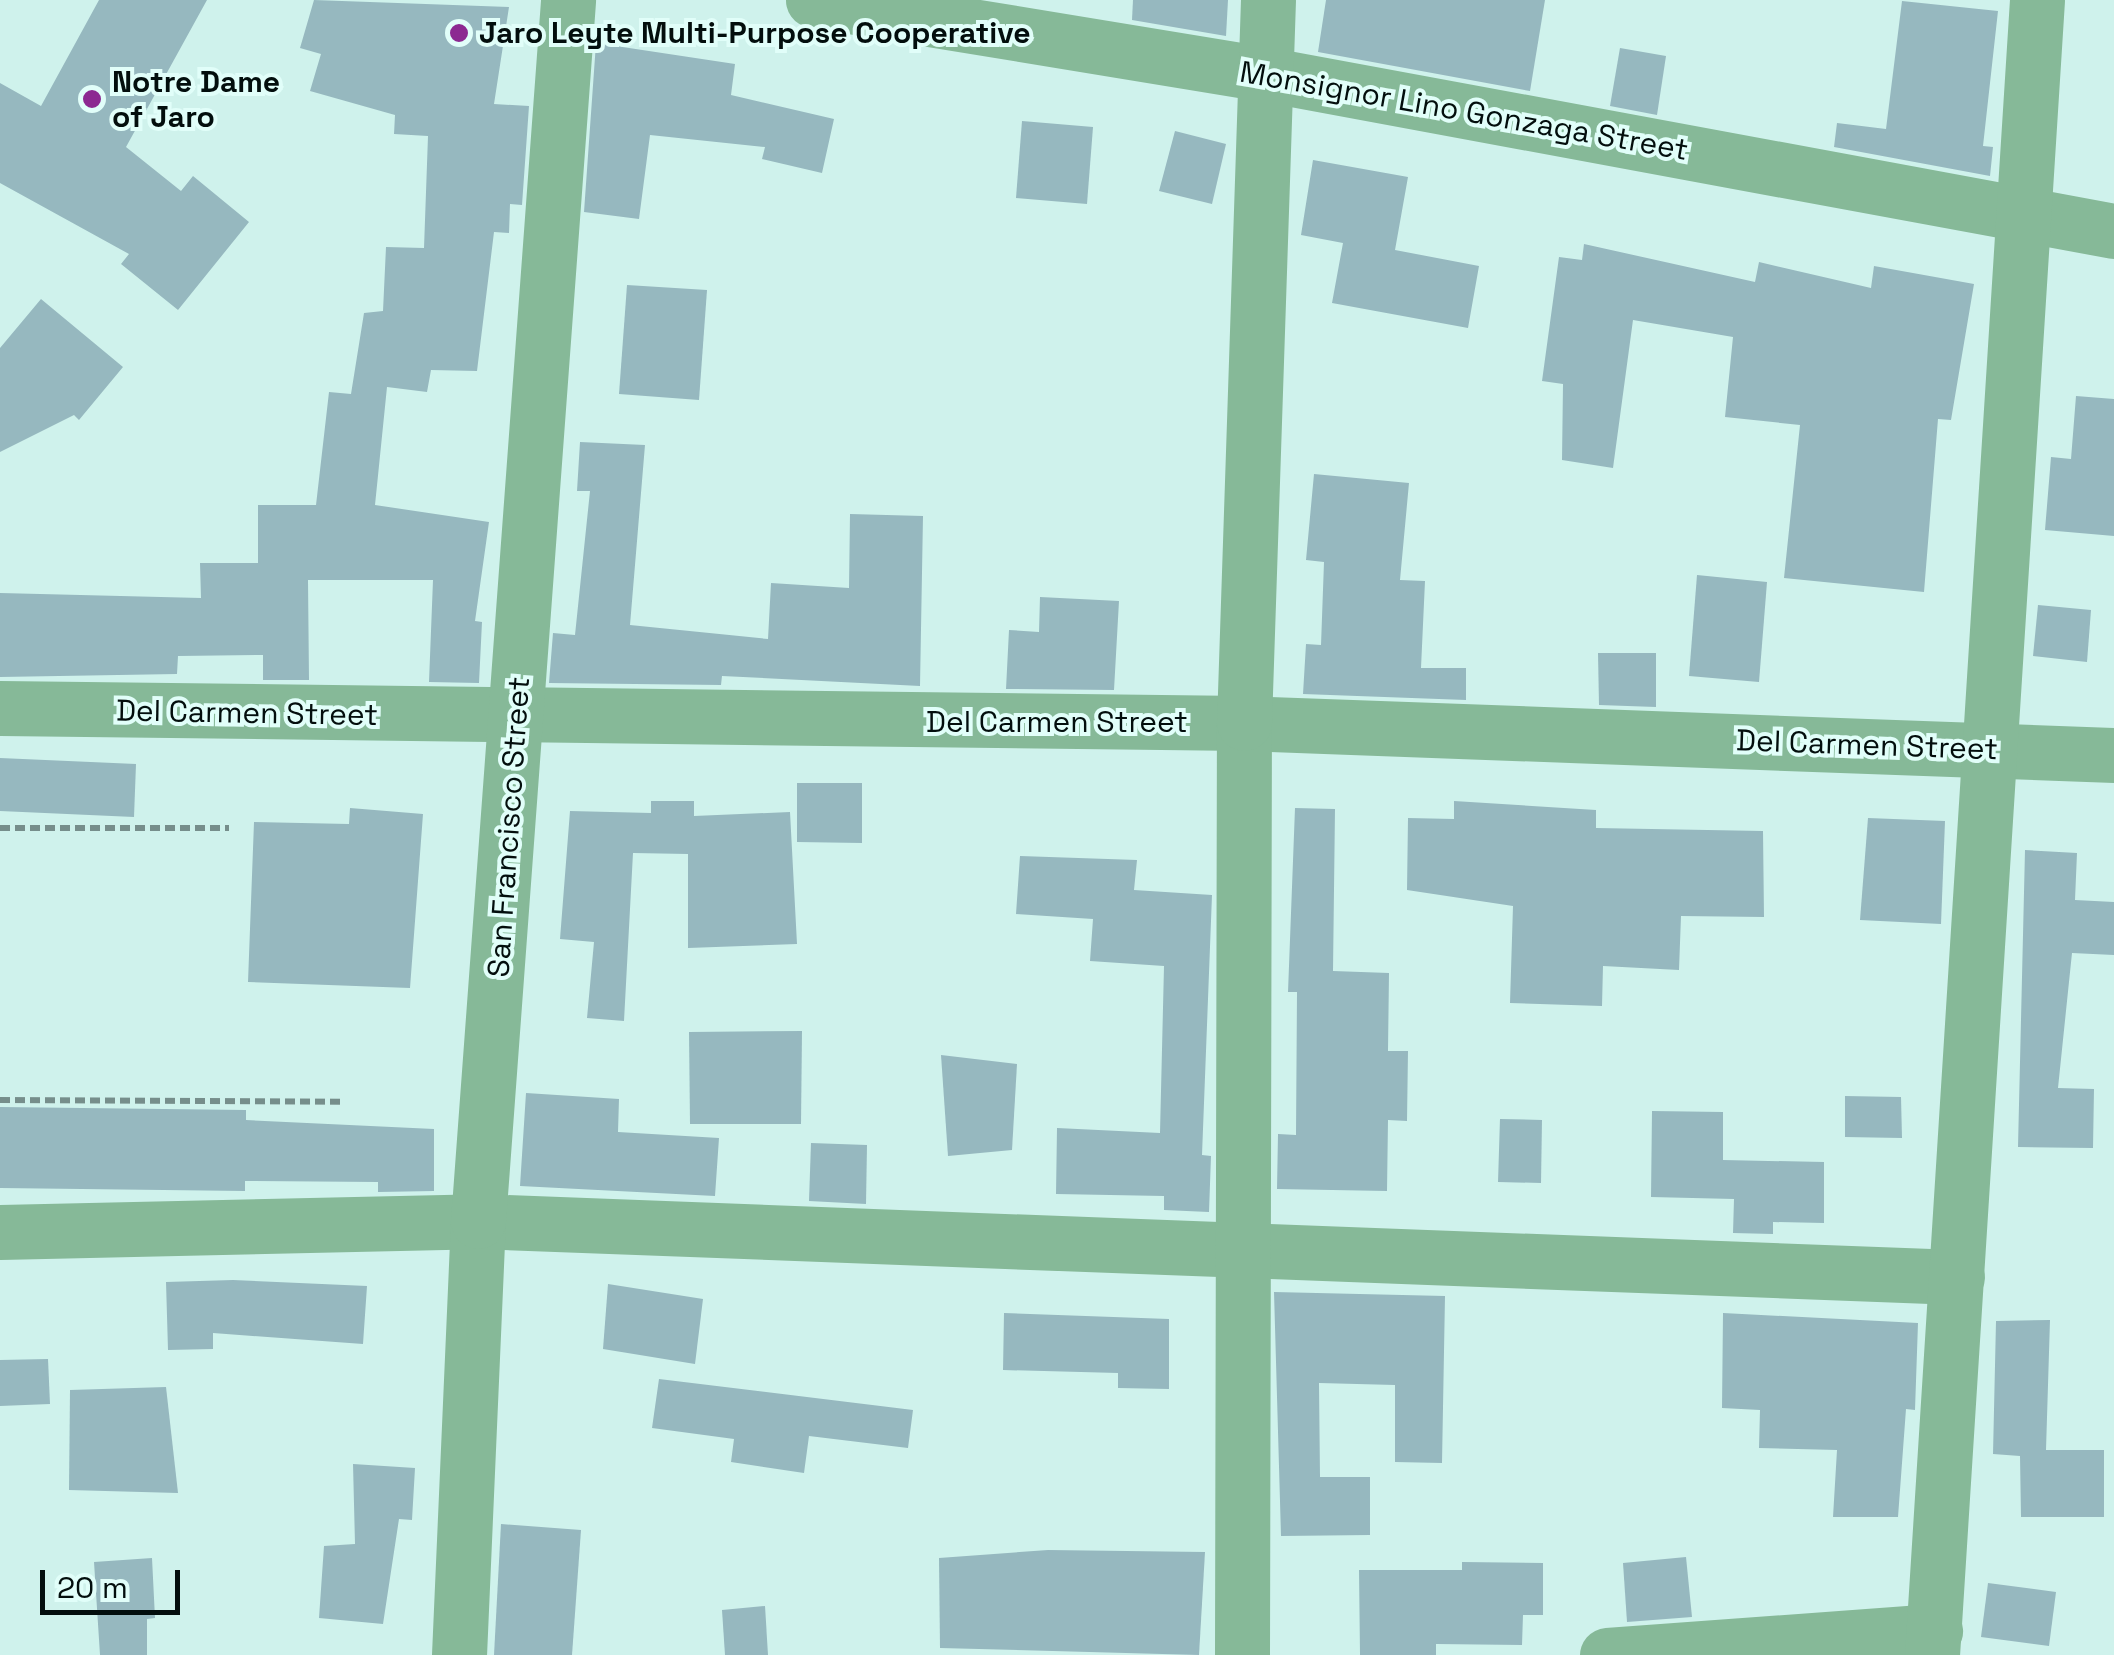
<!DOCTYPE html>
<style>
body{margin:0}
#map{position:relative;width:2114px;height:1655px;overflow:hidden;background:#cff2ec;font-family:"Space Grotesk",sans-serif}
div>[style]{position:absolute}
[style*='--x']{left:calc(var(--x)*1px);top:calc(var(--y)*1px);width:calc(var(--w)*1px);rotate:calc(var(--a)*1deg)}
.building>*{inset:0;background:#96b8bf}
.path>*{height:6px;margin-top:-3px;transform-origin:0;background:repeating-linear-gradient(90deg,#768e8b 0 10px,transparent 0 15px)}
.minor>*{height:55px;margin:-27.5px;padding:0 27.5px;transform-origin:27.5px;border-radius:27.5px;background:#86b998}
.dots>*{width:28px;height:28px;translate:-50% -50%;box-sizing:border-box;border:5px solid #e1fef9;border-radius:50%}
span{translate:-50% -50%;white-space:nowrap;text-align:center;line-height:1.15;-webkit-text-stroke:8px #e1fef9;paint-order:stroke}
.poi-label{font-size:30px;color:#030e0d;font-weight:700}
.left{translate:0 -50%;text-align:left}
.street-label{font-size:30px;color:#030e0d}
.scale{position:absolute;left:40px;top:1570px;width:140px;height:45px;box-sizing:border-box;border:5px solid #030e0d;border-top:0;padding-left:12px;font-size:30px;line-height:35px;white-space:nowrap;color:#030e0d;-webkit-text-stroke:8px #e1fef9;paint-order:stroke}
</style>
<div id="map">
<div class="building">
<i style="clip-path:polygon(99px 0,207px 0,126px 147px,181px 191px,193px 176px,249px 222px,178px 310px,121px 264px,129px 254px,0 183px,0 83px,41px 106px)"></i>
<i style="clip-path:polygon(314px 0,509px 7px,494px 104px,529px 106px,522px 205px,510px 204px,509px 233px,494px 232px,477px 371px,431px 370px,427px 392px,387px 387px,375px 505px,489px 522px,475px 621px,482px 622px,479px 683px,429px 682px,433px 580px,308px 580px,309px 680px,263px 680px,263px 655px,178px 656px,177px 674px,0 677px,0 593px,201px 598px,200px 563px,258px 563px,258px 505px,316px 505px,329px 392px,351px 394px,364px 313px,383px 311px,386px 247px,424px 248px,428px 136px,394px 134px,395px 115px,310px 91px,321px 54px,300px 48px)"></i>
<i style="clip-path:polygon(1133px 0,1228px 0,1226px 36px,1132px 20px)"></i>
<i style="clip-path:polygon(1326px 0,1545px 0,1530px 91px,1318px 52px)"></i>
<i style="clip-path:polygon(1902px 1px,1998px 11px,1983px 146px,1993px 147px,1990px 176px,1834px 147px,1837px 123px,1886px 129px)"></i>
<i style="clip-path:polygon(596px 43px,735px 64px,731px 95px,834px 119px,822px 173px,762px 159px,765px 147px,650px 135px,639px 219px,584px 212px)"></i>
<i style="clip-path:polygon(1620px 48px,1666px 56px,1657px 115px,1610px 106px)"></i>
<i style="clip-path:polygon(1022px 121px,1093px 127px,1087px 204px,1016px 198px)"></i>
<i style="clip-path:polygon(1175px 131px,1226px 144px,1212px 204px,1159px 191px)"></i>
<i style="clip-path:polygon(1313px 160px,1408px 177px,1395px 250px,1479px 266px,1468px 328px,1332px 303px,1343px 243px,1301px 235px)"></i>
<i style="clip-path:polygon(1584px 244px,1755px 282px,1759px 262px,1871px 288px,1874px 266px,1974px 284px,1951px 420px,1938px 419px,1924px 592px,1784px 578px,1800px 425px,1725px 417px,1733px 337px,1633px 320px,1613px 468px,1562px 460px,1563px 384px,1542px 381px,1559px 257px,1582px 260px)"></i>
<i style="clip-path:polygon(627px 285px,707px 290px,699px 400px,619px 394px)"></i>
<i style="clip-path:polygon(41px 299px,123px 367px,79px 420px,74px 415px,0 452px,0 348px)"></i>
<i style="clip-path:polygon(2076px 396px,2114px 399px,2114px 536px,2045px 530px,2051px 457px,2071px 459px)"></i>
<i style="clip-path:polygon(580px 442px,645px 445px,630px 625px,768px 639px,771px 583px,849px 588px,850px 514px,923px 516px,920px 686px,722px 676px,721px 685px,549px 683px,553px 633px,575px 635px,590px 491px,577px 491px)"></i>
<i style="clip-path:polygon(1314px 474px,1409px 483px,1400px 580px,1425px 581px,1421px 668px,1466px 668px,1466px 700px,1303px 694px,1306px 644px,1321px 645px,1324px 562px,1306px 560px)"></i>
<i style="clip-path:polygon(1697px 575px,1767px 582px,1759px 682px,1689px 676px)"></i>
<i style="clip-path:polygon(1040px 597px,1119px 601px,1114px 690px,1006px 689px,1009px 630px,1039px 632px)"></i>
<i style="clip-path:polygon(2038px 605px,2091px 610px,2087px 662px,2033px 656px)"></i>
<i style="clip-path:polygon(1598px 653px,1656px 653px,1656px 707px,1599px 705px)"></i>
<i style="clip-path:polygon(0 758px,136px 764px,134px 817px,0 811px)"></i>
<i style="clip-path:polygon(797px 783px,862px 783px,862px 843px,797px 842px)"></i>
<i style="clip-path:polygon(651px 801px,694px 801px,694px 816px,790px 812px,797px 944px,688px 948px,688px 854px,633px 853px,624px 1021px,587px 1018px,594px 942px,560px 939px,570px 811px,651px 813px)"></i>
<i style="clip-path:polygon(1454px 801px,1596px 810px,1596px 828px,1763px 831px,1764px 917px,1681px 916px,1679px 970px,1603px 966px,1602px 1006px,1510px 1003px,1513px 906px,1407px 890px,1408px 818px,1454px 819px)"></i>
<i style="clip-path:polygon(350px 808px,423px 814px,410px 988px,248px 982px,254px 822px,349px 824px)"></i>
<i style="clip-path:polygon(1295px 808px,1335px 809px,1333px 971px,1389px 973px,1388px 1051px,1408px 1051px,1407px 1121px,1388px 1120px,1387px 1191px,1277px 1189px,1278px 1134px,1296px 1135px,1297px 992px,1288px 992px)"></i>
<i style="clip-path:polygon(1868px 818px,1945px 821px,1941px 924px,1860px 920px)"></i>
<i style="clip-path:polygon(2025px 850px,2077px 853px,2075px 900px,2114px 902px,2114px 955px,2072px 953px,2058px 1088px,2094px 1089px,2093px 1148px,2018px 1147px)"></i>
<i style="clip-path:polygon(1020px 856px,1137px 860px,1134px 890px,1212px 895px,1202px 1155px,1211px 1156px,1209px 1212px,1164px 1210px,1164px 1196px,1056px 1194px,1057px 1128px,1160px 1133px,1164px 966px,1090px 961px,1093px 919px,1016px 914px)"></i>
<i style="clip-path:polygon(802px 1031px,801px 1124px,690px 1124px,689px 1032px)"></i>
<i style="clip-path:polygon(941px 1055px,1017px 1064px,1012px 1150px,948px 1156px)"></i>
<i style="clip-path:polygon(526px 1093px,619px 1099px,618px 1132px,719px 1138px,715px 1196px,520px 1186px)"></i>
<i style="clip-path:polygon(1845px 1096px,1901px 1097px,1902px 1138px,1845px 1137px)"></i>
<i style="clip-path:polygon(0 1107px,246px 1110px,246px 1120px,434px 1129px,434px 1191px,378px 1192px,378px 1182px,245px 1181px,245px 1191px,0 1188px)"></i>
<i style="clip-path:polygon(1652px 1111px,1723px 1112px,1723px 1160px,1824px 1162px,1824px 1223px,1773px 1222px,1773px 1234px,1733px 1233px,1734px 1199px,1651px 1197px)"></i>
<i style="clip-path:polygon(1500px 1119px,1542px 1120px,1541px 1183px,1498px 1182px)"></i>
<i style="clip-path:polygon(811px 1143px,867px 1145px,866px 1204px,809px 1201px)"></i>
<i style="clip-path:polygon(233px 1280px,367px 1286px,363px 1344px,213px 1333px,213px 1349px,168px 1350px,166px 1282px)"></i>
<i style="clip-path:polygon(608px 1284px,703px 1299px,695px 1364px,603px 1349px)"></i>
<i style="clip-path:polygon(1274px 1292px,1445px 1296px,1442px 1463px,1395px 1462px,1395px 1385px,1319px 1383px,1320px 1477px,1370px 1477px,1370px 1535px,1281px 1536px)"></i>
<i style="clip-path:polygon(1004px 1313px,1169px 1319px,1169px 1389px,1118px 1388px,1118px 1373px,1003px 1370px)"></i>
<i style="clip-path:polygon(1723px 1313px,1918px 1323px,1915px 1410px,1906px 1409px,1898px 1517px,1833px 1517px,1837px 1450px,1759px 1448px,1760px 1410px,1722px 1408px)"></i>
<i style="clip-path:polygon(2050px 1320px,2046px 1450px,2104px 1450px,2104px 1517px,2021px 1517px,2020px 1456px,1993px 1454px,1996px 1321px)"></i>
<i style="clip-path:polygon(48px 1359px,50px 1404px,0 1406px,0 1360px)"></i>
<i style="clip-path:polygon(659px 1379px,913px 1410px,908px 1448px,809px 1436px,804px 1473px,731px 1462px,734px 1439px,652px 1428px)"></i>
<i style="clip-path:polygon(166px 1387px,178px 1493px,69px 1490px,70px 1390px)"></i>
<i style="clip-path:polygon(353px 1464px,415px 1468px,412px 1520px,399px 1519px,383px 1624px,319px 1618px,324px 1546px,355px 1544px)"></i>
<i style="clip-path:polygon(501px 1524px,581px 1530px,572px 1655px,494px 1655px)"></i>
<i style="clip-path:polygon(1048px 1550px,1205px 1552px,1199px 1655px,940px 1648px,939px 1558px)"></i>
<i style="clip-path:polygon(1686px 1557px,1692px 1617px,1627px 1622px,1623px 1563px)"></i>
<i style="clip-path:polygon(152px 1558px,155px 1618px,147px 1619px,147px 1655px,100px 1655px,94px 1562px)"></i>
<i style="clip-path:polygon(1462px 1562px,1543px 1563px,1543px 1615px,1523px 1615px,1522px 1645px,1436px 1644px,1436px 1655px,1360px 1655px,1359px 1570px,1462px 1570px)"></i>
<i style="clip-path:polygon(1988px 1583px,2056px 1592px,2049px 1646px,1981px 1637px)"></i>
<i style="clip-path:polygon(765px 1606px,768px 1655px,725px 1655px,722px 1610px)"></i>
</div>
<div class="path">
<i style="--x:0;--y:828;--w:229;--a:0"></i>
<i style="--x:0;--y:1100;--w:343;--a:0.3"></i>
</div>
<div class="minor">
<i style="--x:813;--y:0;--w:458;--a:9.3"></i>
<i style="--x:1265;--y:74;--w:863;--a:10.48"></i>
<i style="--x:0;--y:708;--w:1244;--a:0.69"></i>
<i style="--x:1244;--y:723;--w:871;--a:2.11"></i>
<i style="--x:0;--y:1232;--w:478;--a:-1.3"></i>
<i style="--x:478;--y:1221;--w:1480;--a:2.17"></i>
<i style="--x:459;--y:1655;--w:434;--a:-87.5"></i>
<i style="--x:478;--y:1221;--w:1224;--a:-85.78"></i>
<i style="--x:1242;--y:1655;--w:932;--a:-89.88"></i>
<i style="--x:1244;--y:723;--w:723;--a:-88.1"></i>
<i style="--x:1607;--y:1655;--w:329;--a:-4.2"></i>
<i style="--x:1932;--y:1655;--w:1658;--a:-86.37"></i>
</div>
<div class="dots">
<i style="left:459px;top:33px;background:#8c2991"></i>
<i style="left:92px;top:99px;background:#8c2991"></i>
</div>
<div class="poi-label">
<span class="left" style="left:479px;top:33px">Jaro Leyte Multi-Purpose Cooperative</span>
<span class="left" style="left:112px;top:99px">Notre Dame<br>of Jaro</span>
</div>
<div class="street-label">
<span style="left:1464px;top:111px;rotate:10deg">Monsignor Lino Gonzaga Street</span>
<span style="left:247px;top:713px;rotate:1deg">Del Carmen Street</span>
<span style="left:1057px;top:722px">Del Carmen Street</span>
<span style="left:1867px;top:745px;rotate:2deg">Del Carmen Street</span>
<span style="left:509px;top:827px;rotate:-86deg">San Francisco Street</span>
</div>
<div class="scale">20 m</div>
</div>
